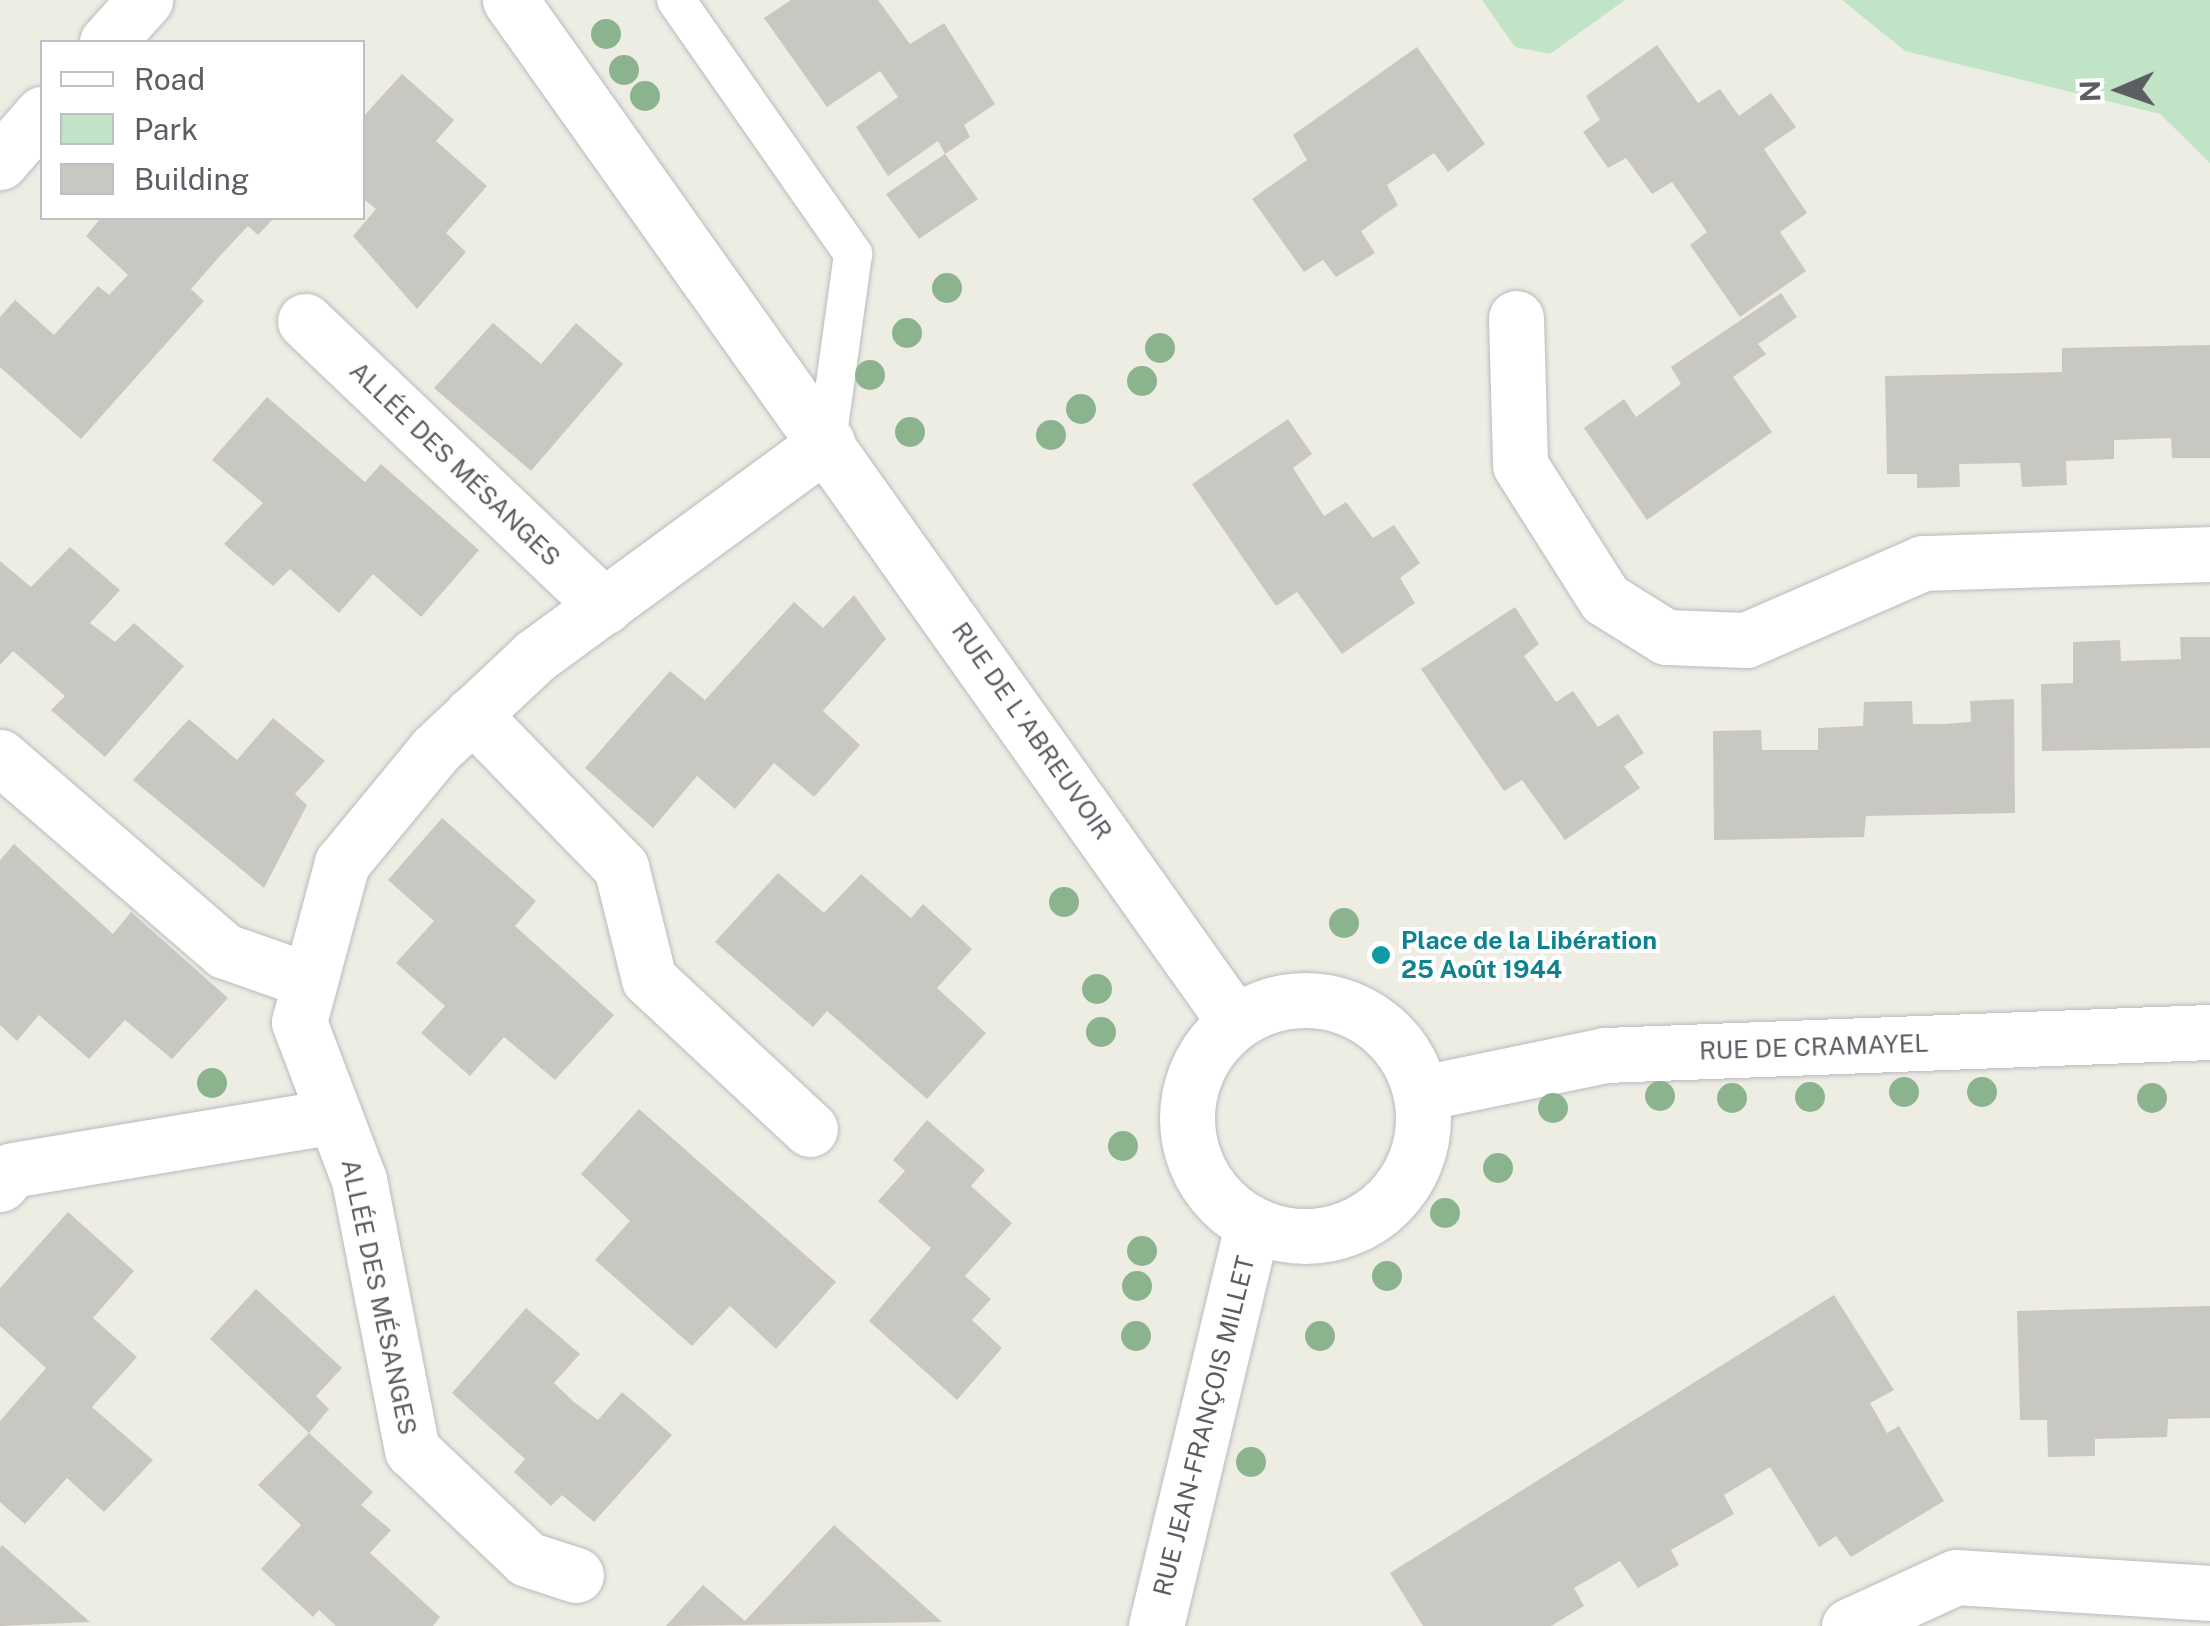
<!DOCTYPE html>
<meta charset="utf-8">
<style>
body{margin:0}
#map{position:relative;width:2210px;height:1626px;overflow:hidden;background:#eeede4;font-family:"Public Sans",sans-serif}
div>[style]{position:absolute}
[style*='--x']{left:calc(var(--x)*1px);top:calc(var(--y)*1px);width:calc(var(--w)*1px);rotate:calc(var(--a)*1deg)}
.green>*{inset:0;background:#c1e4c6}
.building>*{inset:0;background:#c9c7c1}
.roads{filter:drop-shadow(0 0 2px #b9babf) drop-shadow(0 0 2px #b9babf)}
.service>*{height:38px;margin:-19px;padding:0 19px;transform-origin:19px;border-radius:19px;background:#fff}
.minor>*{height:55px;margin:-27.5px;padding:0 27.5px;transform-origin:27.5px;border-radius:27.5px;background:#fff}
.minor>.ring{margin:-27.5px;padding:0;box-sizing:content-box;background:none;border:55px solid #fff;border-radius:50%}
.trees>*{width:30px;height:30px;margin:-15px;border-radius:50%;background:#8bb48e}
.dots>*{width:28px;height:28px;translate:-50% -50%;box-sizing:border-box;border:5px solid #fff;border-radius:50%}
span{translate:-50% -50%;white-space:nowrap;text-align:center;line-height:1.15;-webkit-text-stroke:8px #fff;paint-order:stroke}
.street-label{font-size:25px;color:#5c5e64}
.culture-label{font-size:25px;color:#0d838f;font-weight:700}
.left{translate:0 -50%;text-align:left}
.legend{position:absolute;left:40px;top:40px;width:325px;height:180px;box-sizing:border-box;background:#fff;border:2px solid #bebfc1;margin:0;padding:12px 18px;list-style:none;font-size:30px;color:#5c5e64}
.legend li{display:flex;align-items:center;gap:20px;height:50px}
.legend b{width:50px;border:2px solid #bebfc1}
.north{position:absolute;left:2070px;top:40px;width:100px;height:100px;-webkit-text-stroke:8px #fff;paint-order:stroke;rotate:268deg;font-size:28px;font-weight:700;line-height:40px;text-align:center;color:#5c5e64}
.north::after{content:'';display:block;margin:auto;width:35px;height:45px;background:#5c5e64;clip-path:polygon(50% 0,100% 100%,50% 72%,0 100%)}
</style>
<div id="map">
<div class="green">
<i style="clip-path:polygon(1482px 0,1625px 0,1550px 54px,1515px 47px)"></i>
<i style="clip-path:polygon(1842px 0,2210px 0,2210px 163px,2160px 114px,1905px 51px)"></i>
</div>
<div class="building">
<i style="clip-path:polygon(791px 0,878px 0,910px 44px,944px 23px,995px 104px,964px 125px,970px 137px,945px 154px,938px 141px,888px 176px,856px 127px,898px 97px,880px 71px,827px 107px,764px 18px)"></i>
<i style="clip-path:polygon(1657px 45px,1698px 103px,1720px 89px,1739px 116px,1771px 93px,1796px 127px,1764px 149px,1807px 213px,1780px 232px,1806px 271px,1740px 317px,1690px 245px,1707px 232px,1672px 182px,1652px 194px,1626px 158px,1608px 168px,1583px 132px,1600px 120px,1586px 96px)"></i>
<i style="clip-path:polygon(1417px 47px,1485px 144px,1448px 172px,1434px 153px,1387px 185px,1398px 205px,1361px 231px,1375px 253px,1336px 277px,1323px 260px,1304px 272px,1252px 199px,1307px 160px,1293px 135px)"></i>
<i style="clip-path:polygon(402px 74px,454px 120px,436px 141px,487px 186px,446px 233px,466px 252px,417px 309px,353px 236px,376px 209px,362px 198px,362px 118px)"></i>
<i style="clip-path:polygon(945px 154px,978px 199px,919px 239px,886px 194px)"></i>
<i style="clip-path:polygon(101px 218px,274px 218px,258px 235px,248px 226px,218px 258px,191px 289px,204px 301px,81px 439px,0 367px,0 317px,15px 300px,54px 335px,98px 286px,109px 295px,128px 275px,86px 236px)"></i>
<i style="clip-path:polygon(1781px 293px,1797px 317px,1758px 344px,1766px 354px,1733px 377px,1772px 432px,1647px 520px,1584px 428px,1624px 399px,1636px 417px,1681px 384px,1671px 367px)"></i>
<i style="clip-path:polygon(493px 323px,541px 364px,576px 323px,623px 364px,531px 471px,434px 388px)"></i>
<i style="clip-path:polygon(2210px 345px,2210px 458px,2172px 458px,2171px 438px,2114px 440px,2114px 459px,2066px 461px,2067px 485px,2022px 487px,2020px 463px,1959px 464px,1960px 487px,1917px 488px,1917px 474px,1887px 474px,1885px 376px,2062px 372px,2062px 348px)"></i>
<i style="clip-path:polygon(267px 397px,365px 482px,381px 464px,479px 550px,421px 617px,373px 574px,339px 613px,290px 569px,273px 586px,224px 544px,263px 503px,212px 460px)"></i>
<i style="clip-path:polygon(1288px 419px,1312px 454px,1293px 468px,1324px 516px,1346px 502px,1373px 538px,1394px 525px,1420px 563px,1400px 578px,1415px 603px,1342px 654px,1297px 592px,1276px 606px,1192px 484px)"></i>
<i style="clip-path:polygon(70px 547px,120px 590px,90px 623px,115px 642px,134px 623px,184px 666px,105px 757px,51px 710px,65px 696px,13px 651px,0 665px,0 561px,31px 587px)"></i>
<i style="clip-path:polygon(854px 595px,886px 639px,823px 711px,860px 745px,814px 797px,774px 763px,735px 809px,697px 776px,653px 828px,585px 768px,670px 671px,705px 700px,794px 602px,823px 628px)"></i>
<i style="clip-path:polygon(1515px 607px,1539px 644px,1524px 656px,1556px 702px,1573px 691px,1598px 727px,1618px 714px,1644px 753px,1624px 766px,1640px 788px,1565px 840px,1522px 780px,1504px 791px,1421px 669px)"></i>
<i style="clip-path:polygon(2180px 637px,2210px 637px,2210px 748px,2042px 751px,2041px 684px,2073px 683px,2073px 642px,2120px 640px,2121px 661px,2181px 659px)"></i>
<i style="clip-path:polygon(2014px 699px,2015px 813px,1866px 816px,1864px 837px,1714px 840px,1713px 731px,1761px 730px,1762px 750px,1818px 750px,1818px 728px,1863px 726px,1864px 702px,1912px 701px,1913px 724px,1943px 724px,1971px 722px,1970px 701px)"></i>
<i style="clip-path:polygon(273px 718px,325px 761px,295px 794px,307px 805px,264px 888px,133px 780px,189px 719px,237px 760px)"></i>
<i style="clip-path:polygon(442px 818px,536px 901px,515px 926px,614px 1015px,555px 1080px,504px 1037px,470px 1076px,421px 1033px,445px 1006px,396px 963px,434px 921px,388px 880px)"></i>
<i style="clip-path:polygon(14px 844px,113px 934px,131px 912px,228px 998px,172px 1059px,125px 1020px,89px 1059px,39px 1015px,17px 1041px,0 1025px,0 860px)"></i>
<i style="clip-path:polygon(778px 873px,824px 913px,861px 874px,911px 918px,923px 904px,972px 949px,937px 988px,986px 1033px,927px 1099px,827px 1011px,813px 1027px,715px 942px)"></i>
<i style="clip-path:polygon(639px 1109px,836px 1282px,776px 1349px,730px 1306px,692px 1346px,595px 1260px,630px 1221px,581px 1174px)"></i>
<i style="clip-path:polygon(927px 1120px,985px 1170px,971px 1186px,1012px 1223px,965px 1276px,991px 1299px,972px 1320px,1002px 1348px,957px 1400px,869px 1321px,931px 1248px,878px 1201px,905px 1171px,893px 1160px)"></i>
<i style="clip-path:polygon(68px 1212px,134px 1271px,93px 1318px,137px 1357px,92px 1407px,153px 1460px,104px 1512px,67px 1478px,25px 1524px,0 1502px,0 1421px,46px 1368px,0 1326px,0 1288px)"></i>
<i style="clip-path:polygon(256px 1289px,342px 1368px,316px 1396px,329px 1409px,309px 1433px,210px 1339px)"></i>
<i style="clip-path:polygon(1834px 1295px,1894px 1390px,1870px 1403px,1887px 1433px,1899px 1426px,1944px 1501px,1851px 1557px,1836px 1536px,1819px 1547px,1770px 1467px,1724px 1495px,1734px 1514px,1671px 1550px,1679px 1565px,1638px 1588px,1620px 1561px,1574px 1588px,1584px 1606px,1551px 1626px,1423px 1626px,1390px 1573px)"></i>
<i style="clip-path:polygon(2210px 1306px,2210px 1418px,2168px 1419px,2167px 1437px,2095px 1439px,2095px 1456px,2048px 1457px,2047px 1420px,2020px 1420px,2017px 1311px)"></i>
<i style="clip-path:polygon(526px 1308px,580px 1354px,554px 1383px,574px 1402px,598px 1420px,622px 1392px,672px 1435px,594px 1522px,562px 1495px,551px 1506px,514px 1472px,525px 1459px,452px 1393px)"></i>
<i style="clip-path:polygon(309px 1433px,373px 1492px,361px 1505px,391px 1530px,370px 1553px,440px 1617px,433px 1626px,336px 1626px,319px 1610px,313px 1617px,261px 1569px,301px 1525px,258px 1485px)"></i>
<i style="clip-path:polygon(834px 1525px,942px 1622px,666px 1626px,703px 1585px,745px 1621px)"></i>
<i style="clip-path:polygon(0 1548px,2px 1545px,90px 1622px,0 1626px)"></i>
</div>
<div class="roads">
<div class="service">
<i style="--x:676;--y:0;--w:310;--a:55.1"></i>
<i style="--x:853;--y:254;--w:190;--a:97.9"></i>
</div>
<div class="minor">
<i style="--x:510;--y:0;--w:1253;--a:54.65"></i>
<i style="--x:107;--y:42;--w:57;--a:-47.9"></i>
<i style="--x:0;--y:162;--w:64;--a:-48.8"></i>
<i style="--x:1516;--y:318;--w:147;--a:88.4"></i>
<i style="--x:1520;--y:465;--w:159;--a:57.6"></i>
<i style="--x:1605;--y:599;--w:72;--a:31.9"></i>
<i style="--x:1666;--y:637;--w:80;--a:2.1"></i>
<i style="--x:1746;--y:640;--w:193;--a:-23.5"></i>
<i style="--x:1923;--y:563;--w:287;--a:-1.8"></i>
<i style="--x:305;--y:321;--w:414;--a:43.6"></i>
<i style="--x:472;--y:714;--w:214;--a:45.8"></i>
<i style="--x:621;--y:867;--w:115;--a:76"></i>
<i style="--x:649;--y:979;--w:220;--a:43"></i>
<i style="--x:0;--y:757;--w:297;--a:40.8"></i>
<i style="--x:225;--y:951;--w:90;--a:19.4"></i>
<i class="ring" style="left:1187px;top:1000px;width:181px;height:181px"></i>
<i style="--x:1422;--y:1093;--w:187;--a:-11.7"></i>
<i style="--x:1605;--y:1055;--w:605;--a:-2.18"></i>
<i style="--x:0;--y:1184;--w:18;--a:-49"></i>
<i style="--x:12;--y:1170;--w:327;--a:-9.5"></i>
<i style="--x:576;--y:1575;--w:52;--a:-161.9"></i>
<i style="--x:527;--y:1559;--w:158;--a:-136.5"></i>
<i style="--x:412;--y:1450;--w:275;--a:-101.1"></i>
<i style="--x:359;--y:1180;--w:169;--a:-110.8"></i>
<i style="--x:299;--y:1022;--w:165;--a:-74.9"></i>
<i style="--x:342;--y:863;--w:146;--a:-50.5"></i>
<i style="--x:435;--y:750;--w:137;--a:-43.2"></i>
<i style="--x:535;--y:656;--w:362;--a:-36.2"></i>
<i style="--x:1156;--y:1626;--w:412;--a:-76.5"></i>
<i style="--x:1849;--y:1626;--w:118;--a:-24.6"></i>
<i style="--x:1956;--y:1577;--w:255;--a:3.6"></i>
</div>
</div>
<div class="trees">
<i style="left:606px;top:34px"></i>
<i style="left:624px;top:70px"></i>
<i style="left:645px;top:96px"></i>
<i style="left:947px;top:288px"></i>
<i style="left:907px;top:333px"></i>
<i style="left:1160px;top:348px"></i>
<i style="left:870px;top:375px"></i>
<i style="left:1142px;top:381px"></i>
<i style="left:1081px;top:409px"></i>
<i style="left:910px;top:432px"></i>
<i style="left:1051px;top:435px"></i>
<i style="left:1064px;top:902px"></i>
<i style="left:1344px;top:923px"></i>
<i style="left:1097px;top:989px"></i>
<i style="left:1101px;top:1032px"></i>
<i style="left:212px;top:1083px"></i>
<i style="left:1904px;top:1092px"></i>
<i style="left:1982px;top:1092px"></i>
<i style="left:1660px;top:1096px"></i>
<i style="left:1810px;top:1097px"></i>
<i style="left:1732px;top:1098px"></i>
<i style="left:2152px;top:1098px"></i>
<i style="left:1553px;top:1108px"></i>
<i style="left:1123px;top:1146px"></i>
<i style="left:1498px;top:1168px"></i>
<i style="left:1445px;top:1213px"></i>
<i style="left:1142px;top:1251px"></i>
<i style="left:1387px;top:1276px"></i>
<i style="left:1137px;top:1286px"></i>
<i style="left:1136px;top:1336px"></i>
<i style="left:1320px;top:1336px"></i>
<i style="left:1251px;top:1462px"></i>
</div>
<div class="dots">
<i style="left:1381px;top:955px;background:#0f9aa8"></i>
</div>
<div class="street-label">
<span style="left:455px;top:464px;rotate:44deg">ALLÉE DES MÉSANGES</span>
<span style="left:1032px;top:731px;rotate:55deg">RUE DE L'ABREUVOIR</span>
<span style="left:1814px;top:1047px;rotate:-2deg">RUE DE CRAMAYEL</span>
<span style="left:379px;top:1297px;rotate:78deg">ALLÉE DES MÉSANGES</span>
<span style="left:1204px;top:1426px;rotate:-76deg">RUE JEAN-FRANÇOIS MILLET</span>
</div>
<div class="culture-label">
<span class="left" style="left:1401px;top:955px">Place de la Libération<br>25 Août 1944</span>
</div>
<ul class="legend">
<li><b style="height:12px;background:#fff"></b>Road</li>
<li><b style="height:28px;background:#c1e4c6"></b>Park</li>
<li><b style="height:28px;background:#c9c7c1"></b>Building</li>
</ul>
<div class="north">N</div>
</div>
